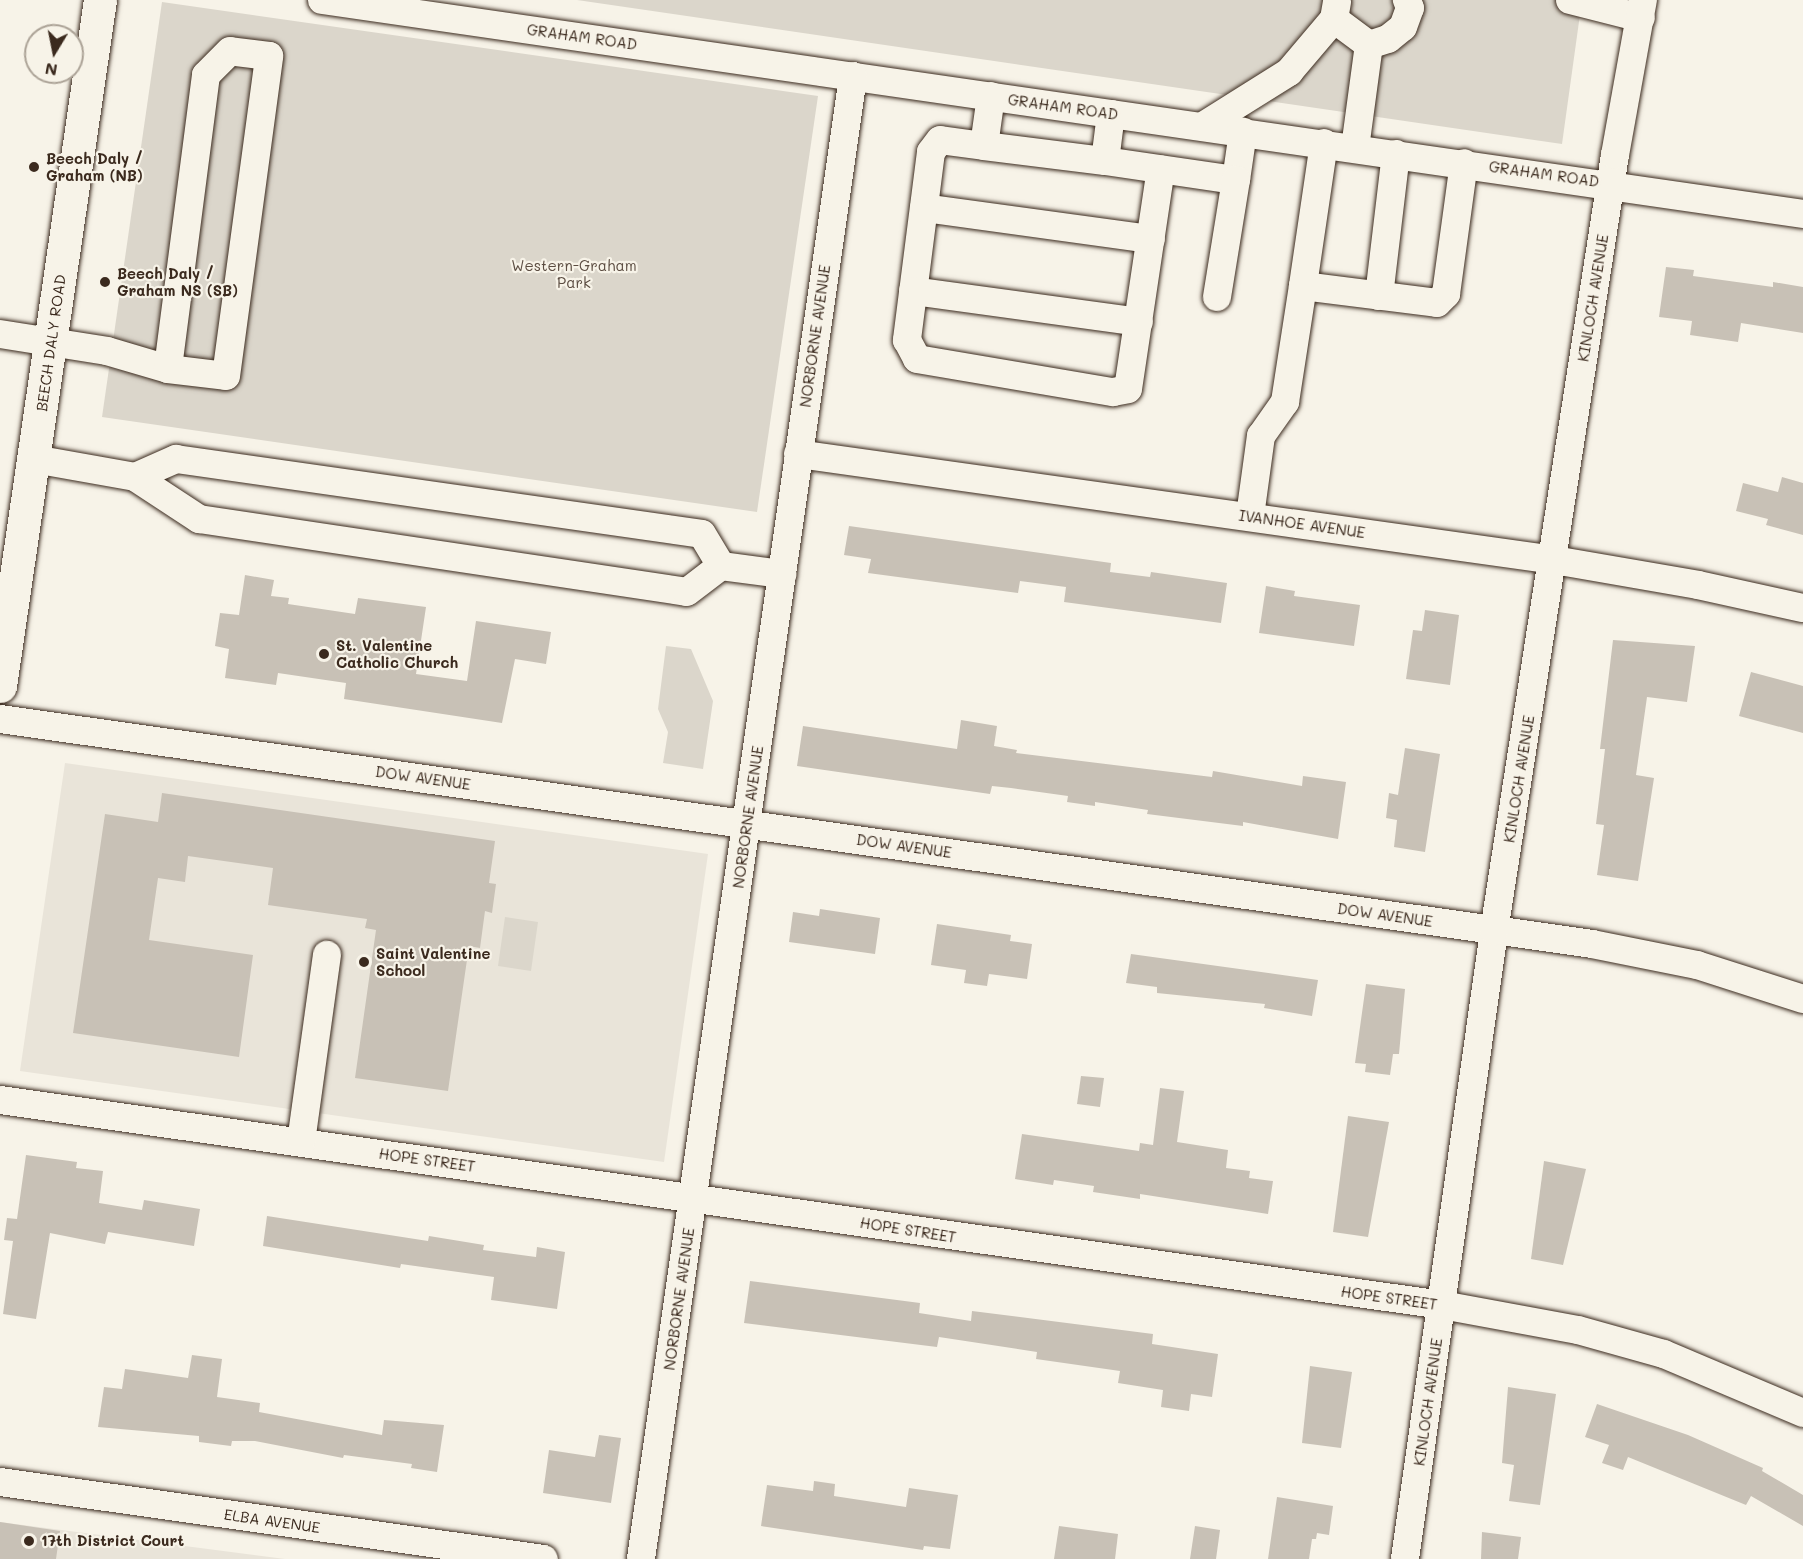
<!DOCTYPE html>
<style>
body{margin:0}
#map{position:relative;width:1803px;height:1559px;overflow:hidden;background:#f7f3e8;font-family:Mali,sans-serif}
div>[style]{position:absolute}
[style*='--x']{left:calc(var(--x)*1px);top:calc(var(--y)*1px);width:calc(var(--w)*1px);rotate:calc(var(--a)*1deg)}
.built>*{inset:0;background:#e9e4d9}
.green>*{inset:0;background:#dbd6cb}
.building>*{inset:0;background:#c8c1b6}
.roads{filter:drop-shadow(0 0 2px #3b2a1e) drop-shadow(0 0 2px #3b2a1e)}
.minor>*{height:28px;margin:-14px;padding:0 14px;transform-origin:14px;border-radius:14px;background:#f7f3e8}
.major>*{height:33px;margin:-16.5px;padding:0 16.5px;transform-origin:16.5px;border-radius:16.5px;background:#f7f3e8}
.dots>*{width:16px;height:16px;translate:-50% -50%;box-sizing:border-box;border:3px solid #f7f3e8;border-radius:50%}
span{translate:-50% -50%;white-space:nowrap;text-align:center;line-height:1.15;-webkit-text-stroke:4.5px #f7f3e8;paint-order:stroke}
.street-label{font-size:15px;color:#3b2a1e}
.poi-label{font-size:15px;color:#3b2a1e;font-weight:700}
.left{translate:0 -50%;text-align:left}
.park-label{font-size:15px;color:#5b4c41}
.north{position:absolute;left:24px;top:24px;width:60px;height:60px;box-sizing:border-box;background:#f7f3e8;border:2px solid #aca397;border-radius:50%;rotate:190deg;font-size:16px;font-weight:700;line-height:24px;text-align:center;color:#3b2a1e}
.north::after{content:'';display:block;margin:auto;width:21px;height:27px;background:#3b2a1e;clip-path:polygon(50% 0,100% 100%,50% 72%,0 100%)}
</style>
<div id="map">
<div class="built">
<i style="clip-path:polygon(65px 763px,708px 854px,664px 1162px,20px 1071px)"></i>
<i style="clip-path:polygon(0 1522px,285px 1559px,0 1559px)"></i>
</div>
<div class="green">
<i style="clip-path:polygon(577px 0,1582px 0,1562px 144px)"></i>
<i style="clip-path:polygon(162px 2px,818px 96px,757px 512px,102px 417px)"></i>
<i style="clip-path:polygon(666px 646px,691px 649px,713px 701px,703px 769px,663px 763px,668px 732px,658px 709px)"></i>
<i style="clip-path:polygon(505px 917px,538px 922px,531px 971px,498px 966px)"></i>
</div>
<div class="building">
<i style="clip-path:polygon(1666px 267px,1694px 270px,1693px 276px,1773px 287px,1773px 282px,1803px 287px,1803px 333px,1741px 323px,1738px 342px,1690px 335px,1692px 321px,1659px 317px)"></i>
<i style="clip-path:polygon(1782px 477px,1803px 483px,1803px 535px,1766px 525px,1768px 519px,1736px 511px,1743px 483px,1778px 492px)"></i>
<i style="clip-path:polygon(849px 526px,1111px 563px,1110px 572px,1150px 577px,1151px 572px,1227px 583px,1221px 623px,1064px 602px,1066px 587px,1020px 581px,1018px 593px,868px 573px,871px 559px,844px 555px)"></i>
<i style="clip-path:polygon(245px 575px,274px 580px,271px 596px,289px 598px,288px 604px,355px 614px,358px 598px,426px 607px,416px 674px,467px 681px,476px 621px,551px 632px,546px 664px,515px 659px,502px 723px,344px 699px,346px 683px,278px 673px,276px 685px,225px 678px,229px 649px,215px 646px,220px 613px,239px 615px)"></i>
<i style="clip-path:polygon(1266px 586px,1295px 591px,1294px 596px,1360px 605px,1354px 646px,1259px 633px)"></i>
<i style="clip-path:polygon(1425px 610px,1459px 615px,1450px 685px,1406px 679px,1413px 630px,1422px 631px)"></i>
<i style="clip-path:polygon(1613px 640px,1695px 646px,1687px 702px,1647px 697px,1636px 775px,1654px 778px,1638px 881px,1597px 875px,1604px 825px,1596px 824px,1605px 749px,1600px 749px)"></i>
<i style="clip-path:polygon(1751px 672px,1803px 686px,1803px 733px,1739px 716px)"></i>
<i style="clip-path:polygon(961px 720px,997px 726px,994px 746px,1017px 750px,1016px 753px,1212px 777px,1213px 771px,1302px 786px,1303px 776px,1346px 782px,1338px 839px,1243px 822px,1243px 826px,1147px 814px,1148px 810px,1095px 802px,1095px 806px,1067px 802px,1068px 796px,1011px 788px,992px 786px,990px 794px,797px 766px,803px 726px,957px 749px)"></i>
<i style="clip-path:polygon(1405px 748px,1440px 754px,1425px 852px,1394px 847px,1397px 820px,1386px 818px,1389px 793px,1398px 795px)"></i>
<i style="clip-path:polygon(162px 793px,495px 841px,489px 883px,496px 884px,492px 913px,485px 911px,480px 948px,469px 946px,448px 1091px,355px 1078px,376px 930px,365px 928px,367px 919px,268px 905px,273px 868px,188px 856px,185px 882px,158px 878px,149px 940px,253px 955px,239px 1057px,73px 1033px,105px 814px,158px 822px)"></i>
<i style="clip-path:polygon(820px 909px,880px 918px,875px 954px,789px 942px,793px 912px,819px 916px)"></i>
<i style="clip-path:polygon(937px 924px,1011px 935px,1010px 941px,1032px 944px,1027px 979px,989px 974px,987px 986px,964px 983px,966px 970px,931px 965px)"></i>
<i style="clip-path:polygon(1131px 954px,1318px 980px,1312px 1016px,1264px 1008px,1265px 1004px,1157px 993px,1157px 987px,1126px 983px)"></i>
<i style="clip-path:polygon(1366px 984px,1405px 989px,1399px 1054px,1393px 1054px,1390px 1075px,1365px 1072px,1366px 1064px,1355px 1063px)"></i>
<i style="clip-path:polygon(1081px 1076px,1104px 1078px,1100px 1107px,1077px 1104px)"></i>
<i style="clip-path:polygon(1160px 1088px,1184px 1091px,1177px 1142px,1228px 1150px,1226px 1168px,1250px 1171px,1249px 1178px,1273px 1181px,1268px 1214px,1140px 1194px,1140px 1199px,1093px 1192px,1094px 1186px,1054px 1180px,1053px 1185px,1015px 1179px,1022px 1134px,1139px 1151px,1140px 1143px,1153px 1145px)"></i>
<i style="clip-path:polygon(1348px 1116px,1389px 1122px,1368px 1237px,1333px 1232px)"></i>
<i style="clip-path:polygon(26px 1155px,77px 1162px,76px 1168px,103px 1171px,99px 1203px,142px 1210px,144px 1200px,200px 1209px,194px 1246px,108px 1232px,105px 1244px,50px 1233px,36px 1319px,3px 1314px,13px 1241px,4px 1240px,7px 1218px,17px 1219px)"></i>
<i style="clip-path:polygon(1544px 1161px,1586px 1169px,1563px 1265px,1531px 1259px)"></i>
<i style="clip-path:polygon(267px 1216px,428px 1241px,429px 1236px,484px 1245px,483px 1250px,536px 1257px,537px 1247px,565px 1252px,557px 1309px,491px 1300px,494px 1277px,401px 1264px,400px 1268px,263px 1246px)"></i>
<i style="clip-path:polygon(750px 1281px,920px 1303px,919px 1313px,971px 1321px,972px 1311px,1153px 1334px,1152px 1344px,1218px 1354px,1212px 1397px,1191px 1394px,1189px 1411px,1161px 1407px,1163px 1390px,1118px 1383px,1120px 1371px,1036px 1359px,1037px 1352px,939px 1337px,937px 1347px,744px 1323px)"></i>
<i style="clip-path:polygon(192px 1355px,222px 1359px,217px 1397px,260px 1403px,259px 1412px,382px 1435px,384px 1420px,444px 1425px,437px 1472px,411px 1468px,412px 1464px,344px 1455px,343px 1458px,255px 1441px,232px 1441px,231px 1446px,199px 1442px,199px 1436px,98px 1427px,104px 1387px,122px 1389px,125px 1369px,188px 1378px)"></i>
<i style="clip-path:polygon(1310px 1366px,1352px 1372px,1341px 1448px,1302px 1443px)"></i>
<i style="clip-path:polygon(1508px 1387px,1556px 1394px,1540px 1505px,1509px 1501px,1514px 1465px,1502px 1463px)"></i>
<i style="clip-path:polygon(1597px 1404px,1688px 1435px,1763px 1468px,1762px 1471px,1803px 1495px,1803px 1526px,1751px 1496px,1746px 1505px,1628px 1457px,1623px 1470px,1602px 1463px,1609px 1445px,1585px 1437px)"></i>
<i style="clip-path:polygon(599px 1435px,621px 1438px,611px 1503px,543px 1493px,549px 1450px,595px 1457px)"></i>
<i style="clip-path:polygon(814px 1481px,835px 1484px,834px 1496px,906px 1507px,909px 1488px,958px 1495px,950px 1549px,924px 1546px,923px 1550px,761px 1526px,767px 1485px,813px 1491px)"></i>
<i style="clip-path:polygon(1277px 1497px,1333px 1506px,1329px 1535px,1317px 1533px,1316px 1539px,1312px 1539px,1309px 1559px,1268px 1559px)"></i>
<i style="clip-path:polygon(0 1522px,60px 1531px,56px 1559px,0 1559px)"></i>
<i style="clip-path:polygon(1059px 1526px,1118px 1534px,1115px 1559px,1054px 1559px)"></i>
<i style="clip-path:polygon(1195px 1526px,1220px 1530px,1216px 1559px,1190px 1559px)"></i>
<i style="clip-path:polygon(1482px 1532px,1521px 1537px,1518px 1559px,1481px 1559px)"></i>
</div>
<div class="roads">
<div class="minor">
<i style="--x:322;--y:0;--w:1496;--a:8.22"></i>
<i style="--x:1570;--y:0;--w:73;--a:14.2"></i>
<i style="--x:1337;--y:2;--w:17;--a:100"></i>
<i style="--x:1334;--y:19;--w:44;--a:36.6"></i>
<i style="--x:1369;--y:45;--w:20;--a:-18"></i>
<i style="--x:1388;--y:39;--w:19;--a:-39"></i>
<i style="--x:1403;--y:27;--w:20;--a:-70"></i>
<i style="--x:1410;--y:8;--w:9;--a:-111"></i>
<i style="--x:991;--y:96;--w:50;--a:98"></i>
<i style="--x:984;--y:146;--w:44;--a:-172.2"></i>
<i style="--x:940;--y:140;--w:15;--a:127"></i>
<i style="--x:931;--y:152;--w:190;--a:97.3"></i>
<i style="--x:907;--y:340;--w:21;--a:62"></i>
<i style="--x:917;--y:359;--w:199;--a:9.6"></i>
<i style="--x:1113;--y:392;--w:15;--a:-11"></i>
<i style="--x:1128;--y:389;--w:222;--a:-81.5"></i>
<i style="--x:1111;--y:114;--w:47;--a:97.3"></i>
<i style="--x:1105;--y:161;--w:132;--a:8.3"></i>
<i style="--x:1236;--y:180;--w:49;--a:-81.7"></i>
<i style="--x:1203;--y:126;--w:102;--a:-32.1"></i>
<i style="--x:1289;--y:72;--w:70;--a:-49.7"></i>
<i style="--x:1324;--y:143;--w:145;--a:98.4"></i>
<i style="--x:1303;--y:286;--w:135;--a:7.2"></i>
<i style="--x:1437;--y:303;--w:13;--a:-45"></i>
<i style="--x:1446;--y:294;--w:132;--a:-82.2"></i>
<i style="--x:984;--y:146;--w:122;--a:7.1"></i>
<i style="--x:1355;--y:148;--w:104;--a:-82.3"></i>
<i style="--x:924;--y:208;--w:229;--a:7.8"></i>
<i style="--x:913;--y:291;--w:228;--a:7.8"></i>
<i style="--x:1379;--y:296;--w:143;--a:-83.2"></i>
<i style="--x:1217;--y:297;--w:119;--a:-80.8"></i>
<i style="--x:0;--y:334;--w:108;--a:9"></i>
<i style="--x:107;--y:351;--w:64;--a:16.4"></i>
<i style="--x:168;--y:369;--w:58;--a:6.9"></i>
<i style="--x:226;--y:376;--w:323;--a:-82.3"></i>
<i style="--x:269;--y:56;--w:39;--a:-173"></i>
<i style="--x:230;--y:51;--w:34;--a:135"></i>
<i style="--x:206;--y:75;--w:296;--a:97.4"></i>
<i style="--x:798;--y:454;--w:763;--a:7.98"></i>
<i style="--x:1554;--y:560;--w:146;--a:9.8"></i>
<i style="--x:1698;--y:585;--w:107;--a:12.4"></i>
<i style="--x:34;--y:459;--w:103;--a:10.1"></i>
<i style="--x:135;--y:477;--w:77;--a:33.3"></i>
<i style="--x:199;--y:519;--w:493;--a:8.5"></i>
<i style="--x:687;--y:592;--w:43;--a:-37.4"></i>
<i style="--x:721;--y:566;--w:62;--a:7.5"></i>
<i style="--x:135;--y:477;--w:45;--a:-23.7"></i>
<i style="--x:176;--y:459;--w:531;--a:8.11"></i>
<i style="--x:702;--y:534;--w:37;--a:59"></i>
<i style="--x:1250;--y:516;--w:81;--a:-82.2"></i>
<i style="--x:1261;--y:436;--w:42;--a:-54.8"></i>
<i style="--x:1285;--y:402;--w:117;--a:-81.2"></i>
<i style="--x:0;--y:719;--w:1608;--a:8.04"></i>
<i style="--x:1592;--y:944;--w:107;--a:11.3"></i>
<i style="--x:1697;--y:965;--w:111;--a:17.8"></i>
<i style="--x:0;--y:1100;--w:1456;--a:8.09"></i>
<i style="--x:1442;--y:1305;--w:138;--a:10.4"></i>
<i style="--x:1578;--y:1330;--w:89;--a:15.6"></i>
<i style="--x:1664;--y:1354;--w:151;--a:23"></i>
<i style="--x:301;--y:1142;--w:189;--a:-82.1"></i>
<i style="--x:0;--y:1482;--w:549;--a:8.06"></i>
<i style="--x:641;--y:1559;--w:1498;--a:-81.86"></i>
<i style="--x:1405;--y:1559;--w:634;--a:-81.93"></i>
<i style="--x:1494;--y:931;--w:785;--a:-81.14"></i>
<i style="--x:1615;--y:155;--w:158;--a:-79.8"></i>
</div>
<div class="major">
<i style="--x:0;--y:686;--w:693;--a:-81.71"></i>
</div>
</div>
<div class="dots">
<i style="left:34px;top:167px;background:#3b2a1e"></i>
<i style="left:105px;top:282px;background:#3b2a1e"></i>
<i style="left:324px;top:654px;background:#3b2a1e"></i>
<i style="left:364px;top:962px;background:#3b2a1e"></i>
<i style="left:29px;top:1541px;background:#3b2a1e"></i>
</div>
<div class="street-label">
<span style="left:582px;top:37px;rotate:8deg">GRAHAM ROAD</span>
<span style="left:1063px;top:107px;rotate:8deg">GRAHAM ROAD</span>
<span style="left:1544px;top:174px;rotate:8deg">GRAHAM ROAD</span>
<span style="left:1593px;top:298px;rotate:-81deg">KINLOCH AVENUE</span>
<span style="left:815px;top:336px;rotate:-82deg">NORBORNE AVENUE</span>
<span style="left:51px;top:343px;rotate:-82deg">BEECH DALY ROAD</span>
<span style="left:1302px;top:524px;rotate:8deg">IVANHOE AVENUE</span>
<span style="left:423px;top:778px;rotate:8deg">DOW AVENUE</span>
<span style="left:1519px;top:779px;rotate:-81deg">KINLOCH AVENUE</span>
<span style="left:748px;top:817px;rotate:-82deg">NORBORNE AVENUE</span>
<span style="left:904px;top:846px;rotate:8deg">DOW AVENUE</span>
<span style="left:1385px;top:915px;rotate:8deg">DOW AVENUE</span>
<span style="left:427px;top:1160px;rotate:8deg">HOPE STREET</span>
<span style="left:908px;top:1230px;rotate:9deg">HOPE STREET</span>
<span style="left:1389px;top:1298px;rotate:8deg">HOPE STREET</span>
<span style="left:679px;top:1299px;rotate:-82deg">NORBORNE AVENUE</span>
<span style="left:1428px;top:1402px;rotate:-82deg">KINLOCH AVENUE</span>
<span style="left:272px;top:1521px;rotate:8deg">ELBA AVENUE</span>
</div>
<div class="poi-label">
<span class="left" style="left:46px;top:167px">Beech Daly /<br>Graham (NB)</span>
<span class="left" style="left:117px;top:282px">Beech Daly /<br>Graham NS (SB)</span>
<span class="left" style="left:336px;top:654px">St. Valentine<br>Catholic Church</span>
<span class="left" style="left:376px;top:962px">Saint Valentine<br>School</span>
<span class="left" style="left:41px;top:1541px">17th District Court</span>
</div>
<div class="park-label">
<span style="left:574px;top:274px">Western-Graham<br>Park</span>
</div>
<div class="north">N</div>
</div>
